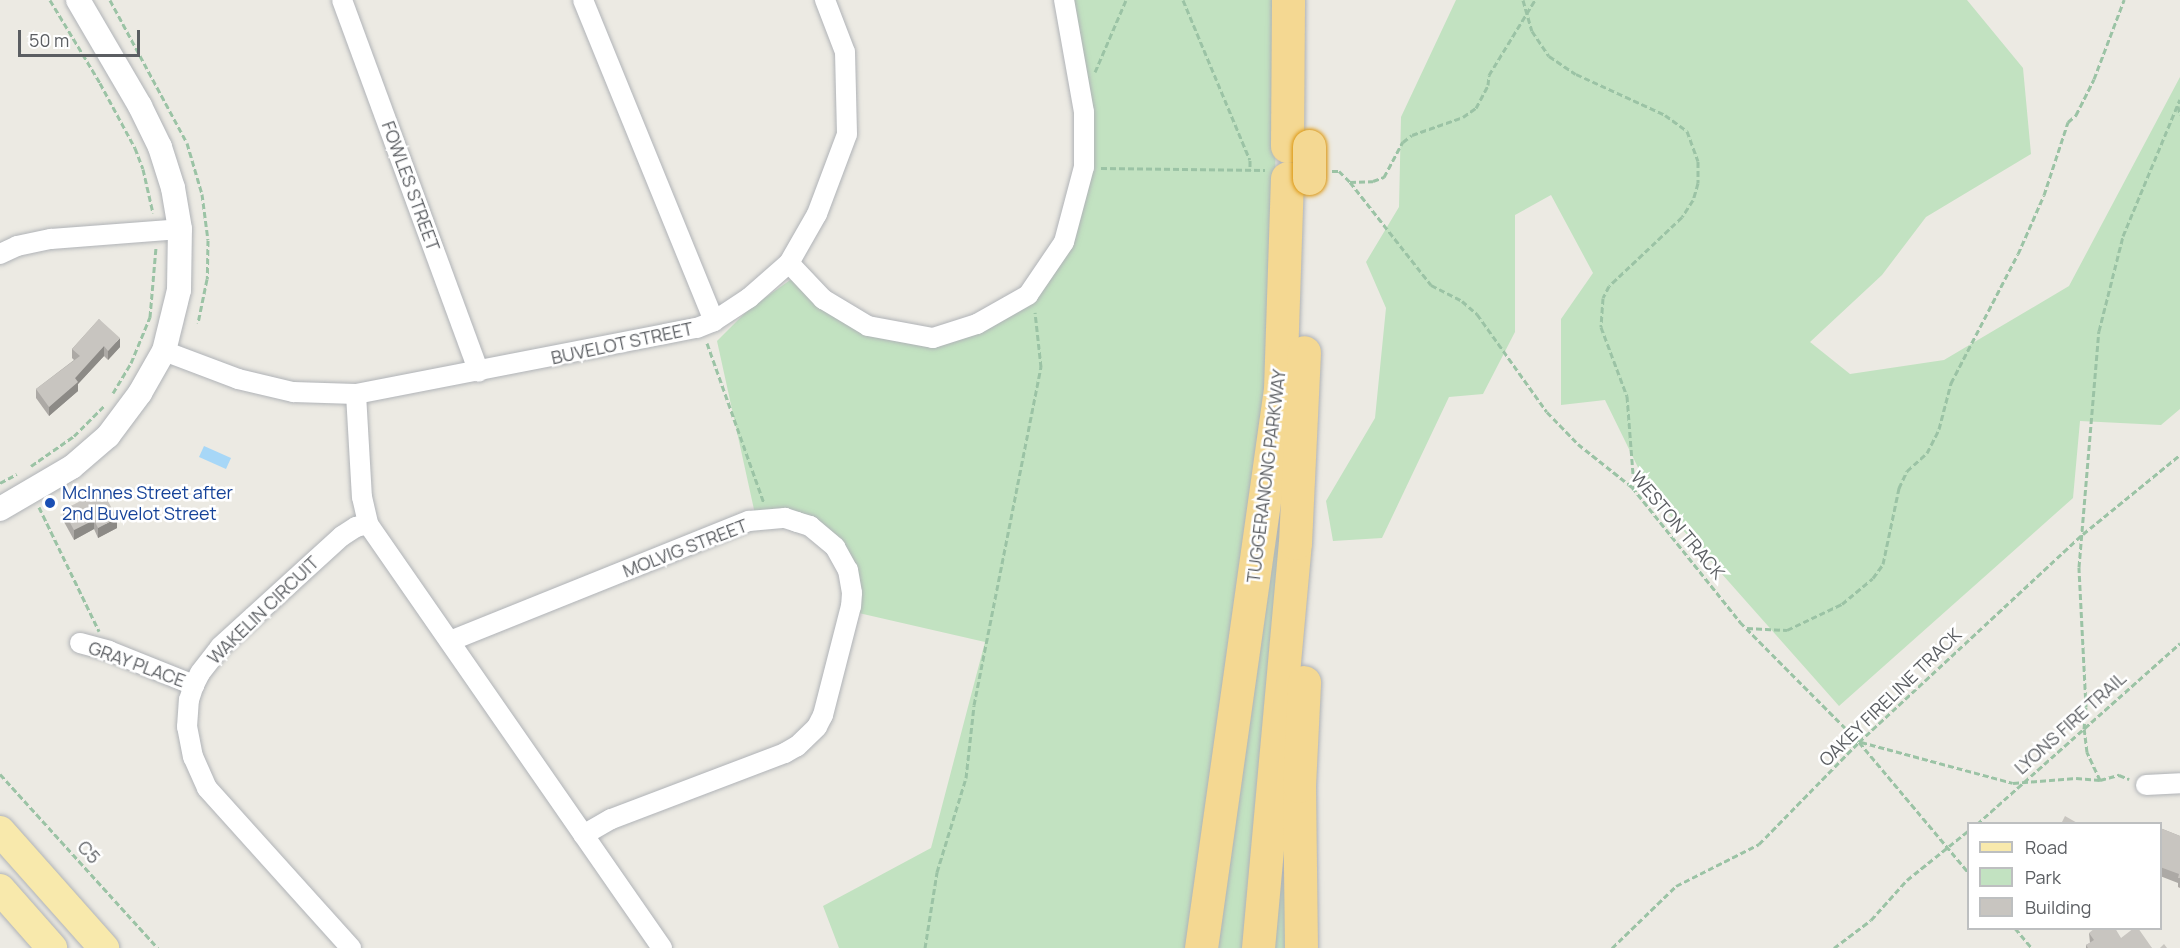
<!DOCTYPE html>
<style>
body{margin:0}
#map{position:relative;width:2180px;height:948px;overflow:hidden;background:#eceae3;font-family:Manrope,sans-serif}
div>[style]{position:absolute}
[style*='--x']{left:calc(var(--x)*1px);top:calc(var(--y)*1px);width:calc(var(--w)*1px);rotate:calc(var(--a)*1deg)}
.green>*{inset:0;background:#c2e2c1}
.water>*{inset:0;background:#a7d7f7}
.path>*{height:3px;margin-top:-1.5px;transform-origin:0;background:repeating-linear-gradient(90deg,#9bc3a5 0 6px,transparent 0 9px)}
.roads{filter:drop-shadow(0 0 2px #b0b3b7) drop-shadow(0 0 2px #b0b3b7)}
.minor>*{height:20px;margin:-10px;padding:0 10px;transform-origin:10px;border-radius:10px;background:#fff}
.tertiary>*{height:24px;margin:-12px;padding:0 12px;transform-origin:12px;border-radius:12px;background:#fff}
.primary>*{height:30px;margin:-15px;padding:0 15px;transform-origin:15px;border-radius:15px;background:#f8e9ac}
.motorway>*{height:33px;margin:-16.5px;padding:0 16.5px;transform-origin:16.5px;border-radius:16.5px;background:#f4d892}
.bridges{filter:drop-shadow(0 0 2px #dc9813) drop-shadow(0 0 2px #dc9813)}
.motorway-bridge>*{height:33px;margin:-16.5px;padding:0 16.5px;transform-origin:16.5px;border-radius:16.5px;background:#f4d892}
.wall>*{inset:0;background:#aca9a5}
.shaded-wall>*{inset:0;background:#8c8a86}
.building>*{inset:0;background:#c8c5c0}
.dots>*{width:16px;height:16px;translate:-50% -50%;box-sizing:border-box;border:3px solid #fff;border-radius:50%}
span{translate:-50% -50%;white-space:nowrap;text-align:center;line-height:1.15;-webkit-text-stroke:5px #fff;paint-order:stroke}
.street-label{font-size:18px;color:#5b5e62}
.transit-label{font-size:18px;color:#164399}
.left{translate:0 -50%;text-align:left}
.legend{position:absolute;left:1967px;top:822px;width:195px;height:108px;box-sizing:border-box;background:#fff;border:2px solid #bdbfc0;margin:0;padding:8px 10px;list-style:none;font-size:18px;color:#5b5e62}
.legend li{display:flex;align-items:center;gap:12px;height:30px}
.legend b{width:30px;border:2px solid #bdbfc0}
.scale{position:absolute;left:18px;top:30px;width:122px;height:27px;box-sizing:border-box;border:3px solid #5b5e62;border-top:0;padding-left:8px;font-size:18px;line-height:21px;white-space:nowrap;color:#5b5e62;-webkit-text-stroke:4px #fff;paint-order:stroke}
</style>
<div id="map">
<div class="green">
<i style="clip-path:polygon(1072px 0,1277px 0,1273px 399px,1299px 626px,1293px 948px,839px 948px,823px 906px,931px 848px,985px 642px,850px 611px,839px 551px,809px 515px,755px 514px,717px 341px,748px 310px,793px 278px,820px 303px,933px 341px,1031px 299px,1088px 168px)"></i>
<i style="clip-path:polygon(1456px 0,1967px 0,2023px 68px,2031px 154px,1926px 217px,1882px 275px,1810px 342px,1850px 374px,1944px 360px,2069px 286px,2180px 77px,2180px 409px,2161px 425px,2080px 421px,2073px 498px,1839px 706px,1651px 494px,1605px 400px,1561px 405px,1561px 319px,1593px 273px,1551px 195px,1515px 215px,1515px 332px,1483px 394px,1449px 397px,1382px 538px,1333px 541px,1326px 501px,1375px 418px,1386px 308px,1366px 262px,1399px 207px,1401px 117px)"></i>
</div>
<div class="water">
<i style="clip-path:polygon(204px 446px,231px 458px,226px 469px,199px 457px)"></i>
</div>
<div class="path">
<i style="--x:50;--y:0;--w:97;--a:58.9"></i>
<i style="--x:100;--y:83;--w:74;--a:61.7"></i>
<i style="--x:135;--y:148;--w:22;--a:69"></i>
<i style="--x:143;--y:169;--w:45;--a:77.2"></i>
<i style="--x:110;--y:0;--w:162;--a:61.7"></i>
<i style="--x:187;--y:143;--w:53;--a:73.6"></i>
<i style="--x:202;--y:194;--w:46;--a:82.6"></i>
<i style="--x:208;--y:240;--w:39;--a:91"></i>
<i style="--x:207;--y:279;--w:45;--a:101.6"></i>
<i style="--x:1183;--y:0;--w:173;--a:67.3"></i>
<i style="--x:1250;--y:160;--w:10;--a:90"></i>
<i style="--x:1523;--y:0;--w:32;--a:74"></i>
<i style="--x:1532;--y:31;--w:30;--a:56"></i>
<i style="--x:1549;--y:56;--w:32;--a:34"></i>
<i style="--x:1576;--y:74;--w:98;--a:24.7"></i>
<i style="--x:1665;--y:115;--w:27;--a:36"></i>
<i style="--x:1687;--y:131;--w:32;--a:70"></i>
<i style="--x:1698;--y:161;--w:22;--a:90"></i>
<i style="--x:1698;--y:183;--w:18;--a:106"></i>
<i style="--x:1693;--y:200;--w:20;--a:123"></i>
<i style="--x:1682;--y:217;--w:100;--a:136.6"></i>
<i style="--x:1609;--y:286;--w:13;--a:117"></i>
<i style="--x:1603;--y:298;--w:29;--a:94"></i>
<i style="--x:1601;--y:327;--w:74;--a:69.4"></i>
<i style="--x:1627;--y:396;--w:92;--a:85.6"></i>
<i style="--x:1095;--y:72;--w:78;--a:-66.7"></i>
<i style="--x:2178;--y:106;--w:9;--a:77"></i>
<i style="--x:1101;--y:168;--w:164;--a:0.7"></i>
<i style="--x:1332;--y:171;--w:7;--a:0"></i>
<i style="--x:1339;--y:171;--w:16;--a:45"></i>
<i style="--x:1350;--y:182;--w:131;--a:51.8"></i>
<i style="--x:1431;--y:285;--w:35;--a:27"></i>
<i style="--x:1462;--y:301;--w:20;--a:41"></i>
<i style="--x:1477;--y:314;--w:120;--a:54.5"></i>
<i style="--x:1547;--y:412;--w:45;--a:45.9"></i>
<i style="--x:1578;--y:444;--w:69;--a:38.5"></i>
<i style="--x:1632;--y:487;--w:173;--a:51.3"></i>
<i style="--x:1740;--y:622;--w:169;--a:45.2"></i>
<i style="--x:1859;--y:742;--w:170;--a:50"></i>
<i style="--x:1350;--y:182;--w:23;--a:-2"></i>
<i style="--x:1373;--y:181;--w:12;--a:-20"></i>
<i style="--x:1384;--y:177;--w:40;--a:-62"></i>
<i style="--x:1403;--y:142;--w:11;--a:-38"></i>
<i style="--x:1412;--y:135;--w:54;--a:-19.4"></i>
<i style="--x:1463;--y:117;--w:16;--a:-35"></i>
<i style="--x:1476;--y:108;--w:26;--a:-62"></i>
<i style="--x:1488;--y:85;--w:10;--a:-84"></i>
<i style="--x:1489;--y:75;--w:88;--a:-58.5"></i>
<i style="--x:707;--y:343;--w:170;--a:70.4"></i>
<i style="--x:113;--y:393;--w:35;--a:-59"></i>
<i style="--x:131;--y:363;--w:50;--a:-67.6"></i>
<i style="--x:150;--y:317;--w:70;--a:-85.1"></i>
<i style="--x:31;--y:466;--w:52;--a:-34.9"></i>
<i style="--x:74;--y:436;--w:42;--a:-45"></i>
<i style="--x:0;--y:483;--w:19;--a:-28"></i>
<i style="--x:39;--y:507;--w:138;--a:64.2"></i>
<i style="--x:1747;--y:628;--w:40;--a:2.9"></i>
<i style="--x:1787;--y:630;--w:61;--a:-25.3"></i>
<i style="--x:1842;--y:604;--w:40;--a:-40"></i>
<i style="--x:1873;--y:578;--w:17;--a:-54"></i>
<i style="--x:1883;--y:564;--w:78;--a:-78.1"></i>
<i style="--x:1899;--y:488;--w:19;--a:-65"></i>
<i style="--x:1907;--y:471;--w:27;--a:-42"></i>
<i style="--x:1927;--y:453;--w:27;--a:-63"></i>
<i style="--x:1939;--y:429;--w:48;--a:-75.4"></i>
<i style="--x:1951;--y:383;--w:145;--a:-62.6"></i>
<i style="--x:2018;--y:254;--w:64;--a:-66.2"></i>
<i style="--x:2044;--y:195;--w:77;--a:-71.8"></i>
<i style="--x:2068;--y:122;--w:11;--a:-41"></i>
<i style="--x:2076;--y:115;--w:40;--a:-63.4"></i>
<i style="--x:2094;--y:79;--w:85;--a:-69.2"></i>
<i style="--x:1861;--y:742;--w:157;--a:15.1"></i>
<i style="--x:2013;--y:783;--w:63;--a:-4.5"></i>
<i style="--x:2076;--y:778;--w:24;--a:5"></i>
<i style="--x:2100;--y:780;--w:20;--a:-15"></i>
<i style="--x:2119;--y:775;--w:11;--a:22"></i>
<i style="--x:0;--y:774;--w:235;--a:47.8"></i>
<i style="--x:2100;--y:780;--w:31;--a:-115"></i>
<i style="--x:2087;--y:752;--w:23;--a:-97"></i>
<i style="--x:2084;--y:729;--w:22;--a:-85"></i>
<i style="--x:2086;--y:707;--w:140;--a:-92.9"></i>
<i style="--x:2079;--y:567;--w:237;--a:-85.2"></i>
<i style="--x:2099;--y:331;--w:98;--a:-75.8"></i>
<i style="--x:2123;--y:236;--w:148;--a:-67.4"></i>
<i style="--x:1977;--y:824;--w:272;--a:-41.7"></i>
<i style="--x:2015;--y:928;--w:26;--a:50"></i>
<i style="--x:925;--y:948;--w:77;--a:-81"></i>
<i style="--x:937;--y:872;--w:98;--a:-72.9"></i>
<i style="--x:966;--y:778;--w:73;--a:-83.7"></i>
<i style="--x:974;--y:705;--w:345;--a:-78.8"></i>
<i style="--x:1041;--y:367;--w:55;--a:-96.2"></i>
<i style="--x:1612;--y:948;--w:89;--a:-44.1"></i>
<i style="--x:1676;--y:886;--w:93;--a:-26.8"></i>
<i style="--x:1759;--y:844;--w:143;--a:-45.6"></i>
<i style="--x:1859;--y:742;--w:306;--a:-42.9"></i>
<i style="--x:2083;--y:534;--w:125;--a:-39.2"></i>
<i style="--x:1834;--y:948;--w:46;--a:-37.1"></i>
<i style="--x:1871;--y:920;--w:54;--a:-48"></i>
<i style="--x:1907;--y:880;--w:78;--a:-38.8"></i>
</div>
<div class="roads">
<div class="minor">
<i style="--x:342;--y:0;--w:396;--a:69.8"></i>
<i style="--x:583;--y:0;--w:347;--a:67.8"></i>
<i style="--x:0;--y:254;--w:19;--a:-25"></i>
<i style="--x:17;--y:246;--w:35;--a:-12"></i>
<i style="--x:51;--y:239;--w:129;--a:-4.4"></i>
<i style="--x:789;--y:263;--w:50;--a:46.6"></i>
<i style="--x:823;--y:299;--w:52;--a:31"></i>
<i style="--x:868;--y:326;--w:66;--a:10.5"></i>
<i style="--x:933;--y:338;--w:46;--a:-17.7"></i>
<i style="--x:977;--y:324;--w:59;--a:-29.6"></i>
<i style="--x:1028;--y:295;--w:64;--a:-55.8"></i>
<i style="--x:1064;--y:242;--w:78;--a:-75.1"></i>
<i style="--x:1084;--y:167;--w:55;--a:-90"></i>
<i style="--x:1084;--y:112;--w:114;--a:-100.1"></i>
<i style="--x:164;--y:351;--w:79;--a:20.7"></i>
<i style="--x:238;--y:379;--w:57;--a:13.3"></i>
<i style="--x:293;--y:392;--w:63;--a:1.8"></i>
<i style="--x:356;--y:394;--w:347;--a:-11"></i>
<i style="--x:697;--y:328;--w:18;--a:-22"></i>
<i style="--x:714;--y:321;--w:42;--a:-33.3"></i>
<i style="--x:749;--y:298;--w:53;--a:-41.2"></i>
<i style="--x:789;--y:263;--w:56;--a:-60.3"></i>
<i style="--x:817;--y:214;--w:85;--a:-69.4"></i>
<i style="--x:847;--y:134;--w:82;--a:-91.4"></i>
<i style="--x:845;--y:52;--w:56;--a:-111"></i>
<i style="--x:356;--y:394;--w:103;--a:86.7"></i>
<i style="--x:362;--y:497;--w:28;--a:77"></i>
<i style="--x:368;--y:524;--w:516;--a:55.26"></i>
<i style="--x:450;--y:641;--w:322;--a:-21.9"></i>
<i style="--x:749;--y:521;--w:36;--a:-5"></i>
<i style="--x:785;--y:518;--w:13;--a:18"></i>
<i style="--x:797;--y:522;--w:14;--a:17"></i>
<i style="--x:810;--y:526;--w:33;--a:40"></i>
<i style="--x:835;--y:547;--w:26;--a:61"></i>
<i style="--x:848;--y:570;--w:23;--a:80"></i>
<i style="--x:852;--y:593;--w:13;--a:94"></i>
<i style="--x:851;--y:606;--w:113;--a:104.4"></i>
<i style="--x:823;--y:715;--w:13;--a:117"></i>
<i style="--x:817;--y:727;--w:28;--a:136"></i>
<i style="--x:797;--y:746;--w:14;--a:150"></i>
<i style="--x:785;--y:753;--w:186;--a:159.2"></i>
<i style="--x:611;--y:819;--w:32;--a:150"></i>
<i style="--x:80;--y:643;--w:30;--a:15"></i>
<i style="--x:109;--y:651;--w:92;--a:21.8"></i>
<i style="--x:2146;--y:785;--w:34;--a:-3"></i>
<i style="--x:351;--y:948;--w:215;--a:-132"></i>
<i style="--x:207;--y:788;--w:34;--a:-114"></i>
<i style="--x:193;--y:757;--w:31;--a:-101"></i>
<i style="--x:187;--y:727;--w:27;--a:-86"></i>
<i style="--x:189;--y:700;--w:16;--a:-72"></i>
<i style="--x:194;--y:685;--w:13;--a:-63"></i>
<i style="--x:200;--y:673;--w:33;--a:-52"></i>
<i style="--x:220;--y:647;--w:165;--a:-42.3"></i>
<i style="--x:342;--y:536;--w:17;--a:-33"></i>
<i style="--x:356;--y:527;--w:12;--a:-14"></i>
</div>
<div class="tertiary">
<i style="--x:0;--y:509;--w:83;--a:-30.3"></i>
<i style="--x:72;--y:467;--w:48;--a:-40.7"></i>
<i style="--x:108;--y:436;--w:54;--a:-53.3"></i>
<i style="--x:140;--y:393;--w:48;--a:-60.3"></i>
<i style="--x:164;--y:351;--w:63;--a:-76.2"></i>
<i style="--x:179;--y:290;--w:61;--a:-89.1"></i>
<i style="--x:180;--y:229;--w:42;--a:-99.7"></i>
<i style="--x:173;--y:188;--w:43;--a:-107.6"></i>
<i style="--x:160;--y:147;--w:46;--a:-116"></i>
<i style="--x:140;--y:106;--w:123;--a:-120.3"></i>
</div>
<div class="primary">
<i style="--x:0;--y:831;--w:157;--a:48.4"></i>
<i style="--x:0;--y:889;--w:79;--a:48.6"></i>
</div>
<div class="motorway">
<i style="--x:1287;--y:146;--w:146;--a:-89.6"></i>
<i style="--x:1201;--y:948;--w:565;--a:-81.96"></i>
<i style="--x:1280;--y:389;--w:211;--a:-88.1"></i>
<i style="--x:1258;--y:948;--w:407;--a:-84.8"></i>
<i style="--x:1295;--y:543;--w:191;--a:-87.3"></i>
<i style="--x:1301;--y:948;--w:162;--a:-90.7"></i>
<i style="--x:1299;--y:786;--w:104;--a:-87.2"></i>
</div>
</div>
<div class="bridges">
<div class="motorway-bridge">
<i style="--x:1309;--y:178;--w:32;--a:-90"></i>
</div>
</div>
<div class="wall">
<i style="clip-path:polygon(99px 319px,120px 347px,108px 360px,104px 356px,78px 384px,78px 391px,49px 416px,36px 398px,36px 389px,74px 360px,72px 358px,72px 349px)"></i>
<i style="clip-path:polygon(63px 510px,117px 528px,98px 538px,94px 529px,74px 540px,63px 520px)"></i>
<i style="clip-path:polygon(2160px 828px,2180px 836px,2180px 888px,2178px 887px,2178px 883px,2160px 876px)"></i>
<i style="clip-path:polygon(2089px 933px,2121px 938px,2152px 948px,2086px 948px,2086px 945px,2090px 943px)"></i>
</div>
<div class="shaded-wall">
<i style="clip-path:polygon(120px 338px,120px 347px,108px 360px,108px 351px)"></i>
<i style="clip-path:polygon(104px 346px,104px 356px,78px 384px,78px 391px,49px 416px,49px 407px)"></i>
<i style="clip-path:polygon(117px 518px,117px 528px,98px 538px,98px 528px)"></i>
<i style="clip-path:polygon(94px 520px,94px 529px,74px 540px,74px 530px)"></i>
</div>
<div class="building">
<i style="clip-path:polygon(99px 319px,120px 338px,108px 351px,104px 346px,75px 378px,78px 382px,49px 407px,36px 389px,80px 356px,72px 349px)"></i>
<i style="clip-path:polygon(102px 490px,117px 518px,98px 528px,94px 520px,74px 530px,63px 510px)"></i>
<i style="clip-path:polygon(2065px 816px,2079px 824px,2061px 824px)"></i>
<i style="clip-path:polygon(2160px 828px,2180px 836px,2180px 878px,2178px 878px,2179px 874px,2160px 867px)"></i>
<i style="clip-path:polygon(2095px 928px,2115px 928px,2121px 938px,2134px 928px,2138px 928px,2152px 948px,2088px 948px,2086px 945px,2094px 940px,2089px 933px)"></i>
<i style="clip-path:polygon(2164px 944px,2167px 948px,2160px 948px)"></i>
</div>
<div class="dots">
<i style="left:50px;top:503px;background:#1a4fb4"></i>
</div>
<div class="street-label">
<span style="left:411px;top:186px;rotate:70deg">FOWLES STREET</span>
<span style="left:622px;top:343px;rotate:-12deg">BUVELOT STREET</span>
<span style="left:1266px;top:476px;rotate:-83deg">TUGGERANONG PARKWAY</span>
<span style="left:1678px;top:525px;rotate:50deg">WESTON TRACK</span>
<span style="left:685px;top:548px;rotate:-21deg">MOLVIG STREET</span>
<span style="left:263px;top:610px;rotate:-44deg">WAKELIN CIRCUIT</span>
<span style="left:137px;top:664px;rotate:20deg">GRAY PLACE</span>
<span style="left:1890px;top:697px;rotate:-44deg">OAKEY FIRELINE TRACK</span>
<span style="left:2070px;top:723px;rotate:-42deg">LYONS FIRE TRAIL</span>
<span style="left:89px;top:852px;rotate:48deg">C5</span>
</div>
<div class="transit-label">
<span class="left" style="left:62px;top:503px">McInnes Street after<br>2nd Buvelot Street</span>
</div>
<ul class="legend">
<li><b style="height:8px;background:#f8e9ac"></b>Road</li>
<li><b style="height:16px;background:#c2e2c1"></b>Park</li>
<li><b style="height:16px;background:#c8c5c0"></b>Building</li>
</ul>
<div class="scale">50 m</div>
</div>
